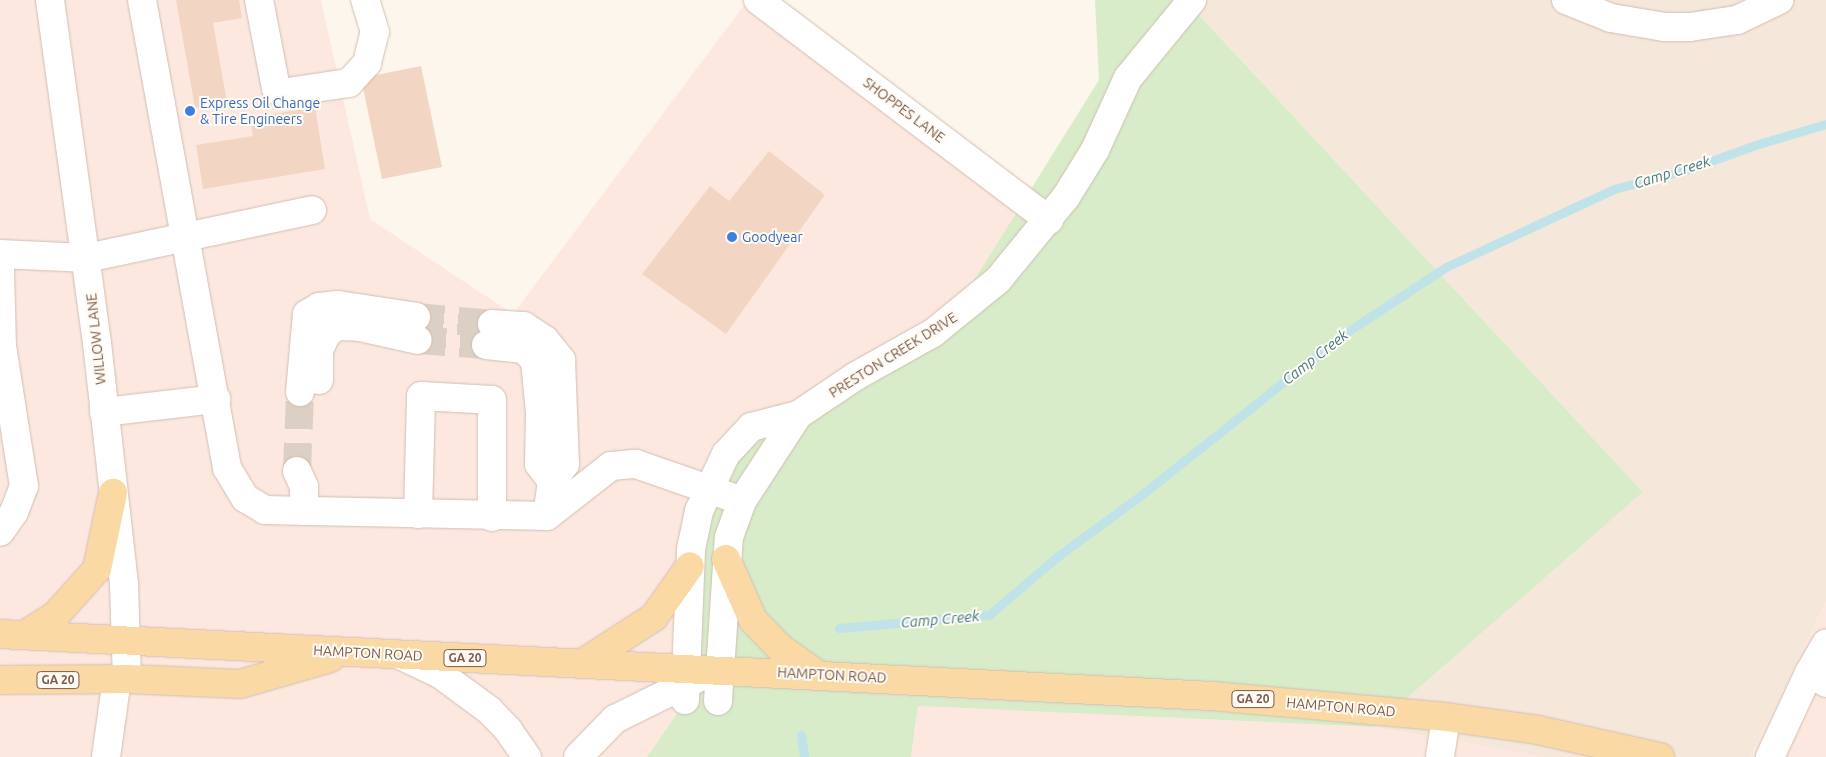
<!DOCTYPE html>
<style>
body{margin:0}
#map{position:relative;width:1826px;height:757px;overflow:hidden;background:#fdf6ec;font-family:Ubuntu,sans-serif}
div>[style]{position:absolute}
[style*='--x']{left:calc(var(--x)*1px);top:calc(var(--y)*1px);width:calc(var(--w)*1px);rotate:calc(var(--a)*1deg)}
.residential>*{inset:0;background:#f5e8da}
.commercial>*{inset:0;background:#fde8e0}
.green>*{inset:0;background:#d8ecc9}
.stream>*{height:9px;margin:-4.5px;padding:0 4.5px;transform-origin:4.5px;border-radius:4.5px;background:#bfe3e8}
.building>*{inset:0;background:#f3d5c3}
.minor-tunnel>*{height:28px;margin-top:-14px;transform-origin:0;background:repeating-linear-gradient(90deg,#dcd0c4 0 28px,transparent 0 42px)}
.roads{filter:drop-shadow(0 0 1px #d1beb0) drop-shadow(0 0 1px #d1beb0)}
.minor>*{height:28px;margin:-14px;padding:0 14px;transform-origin:14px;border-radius:14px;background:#fff}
.major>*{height:28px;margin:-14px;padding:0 14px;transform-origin:14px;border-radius:14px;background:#fbd9a5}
.dots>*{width:14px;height:14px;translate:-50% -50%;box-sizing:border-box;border:2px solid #fffaf3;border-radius:50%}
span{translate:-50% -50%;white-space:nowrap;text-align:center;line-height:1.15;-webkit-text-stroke:4px #fffaf3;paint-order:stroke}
.shield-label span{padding:1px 4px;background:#fffaf3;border:1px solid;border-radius:4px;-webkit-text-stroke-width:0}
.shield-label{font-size:12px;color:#7a5c4d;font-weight:700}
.shop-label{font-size:14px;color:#366cbe}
.left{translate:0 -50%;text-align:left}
.street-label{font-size:14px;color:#7a5c4d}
.water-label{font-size:15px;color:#437c86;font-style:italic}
</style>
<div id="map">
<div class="residential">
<i style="clip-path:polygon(1185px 0,1826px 0,1826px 602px,1751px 757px,1544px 757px,1374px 727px,1643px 492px)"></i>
</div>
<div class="commercial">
<i style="clip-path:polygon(0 0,321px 0,370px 219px,513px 314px,748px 0,1021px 205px,961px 301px,647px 757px,0 757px)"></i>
<i style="clip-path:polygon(1826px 602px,1826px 757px,1751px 757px)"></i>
<i style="clip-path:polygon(918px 706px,1374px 727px,1544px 757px,911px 757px)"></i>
</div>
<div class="green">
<i style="clip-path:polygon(1095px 0,1185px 0,1643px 492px,1374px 727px,918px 706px,911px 757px,647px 757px,689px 696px,717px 449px,961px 301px,1099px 80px)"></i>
</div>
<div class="stream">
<i style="--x:839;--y:628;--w:151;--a:-5"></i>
<i style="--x:989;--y:615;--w:91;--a:-40.5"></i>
<i style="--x:1058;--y:556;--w:102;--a:-36.2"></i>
<i style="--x:1140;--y:496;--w:257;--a:-38.5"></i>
<i style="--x:1341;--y:336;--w:126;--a:-33.3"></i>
<i style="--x:1446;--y:267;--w:185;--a:-24.9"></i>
<i style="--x:1614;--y:189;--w:74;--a:-14.8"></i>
<i style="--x:1686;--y:170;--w:73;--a:-19.9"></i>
<i style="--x:1755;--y:145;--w:74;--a:-16.5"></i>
<i style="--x:801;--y:735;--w:22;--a:82"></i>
</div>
<div class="building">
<i style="clip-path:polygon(176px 0,239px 0,242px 18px,213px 23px,227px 102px,195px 108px)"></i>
<i style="clip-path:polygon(421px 66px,442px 167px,382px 179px,361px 78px)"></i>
<i style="clip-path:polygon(315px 107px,325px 169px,203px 189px,196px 145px,253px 136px,250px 118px)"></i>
<i style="clip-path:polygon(769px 151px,825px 195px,726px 334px,642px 274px,710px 186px,729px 201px)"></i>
</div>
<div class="minor-tunnel">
<i style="--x:416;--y:317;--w:76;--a:5.3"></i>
<i style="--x:418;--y:340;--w:68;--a:4.2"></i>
<i style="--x:297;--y:471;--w:79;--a:-87.8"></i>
</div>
<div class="roads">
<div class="minor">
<i style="--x:50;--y:0;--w:346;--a:82.2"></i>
<i style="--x:97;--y:343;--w:243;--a:83.6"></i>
<i style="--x:124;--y:584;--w:95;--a:88.2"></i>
<i style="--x:142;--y:0;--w:476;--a:79.7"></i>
<i style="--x:227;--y:468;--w:35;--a:59"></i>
<i style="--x:245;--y:498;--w:23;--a:31"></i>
<i style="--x:265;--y:510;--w:282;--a:1.2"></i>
<i style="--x:547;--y:516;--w:81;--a:-38"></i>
<i style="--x:611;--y:466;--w:25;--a:-5"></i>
<i style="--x:636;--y:464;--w:112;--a:19.2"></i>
<i style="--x:259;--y:0;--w:90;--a:79.1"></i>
<i style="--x:276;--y:88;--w:7;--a:45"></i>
<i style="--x:281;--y:93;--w:69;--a:-8.4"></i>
<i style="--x:349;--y:83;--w:27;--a:-48"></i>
<i style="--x:367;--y:63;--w:32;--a:-76"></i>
<i style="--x:375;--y:32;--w:34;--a:-107"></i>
<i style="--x:758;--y:0;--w:365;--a:37.1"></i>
<i style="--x:1566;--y:0;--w:48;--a:21.8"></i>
<i style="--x:1611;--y:18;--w:55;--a:9.5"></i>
<i style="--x:1665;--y:27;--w:25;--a:0"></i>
<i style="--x:1690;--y:27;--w:48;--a:-8.5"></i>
<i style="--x:1737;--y:20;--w:47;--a:-25.5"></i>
<i style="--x:0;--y:254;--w:87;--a:2.6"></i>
<i style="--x:87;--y:258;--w:230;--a:-12"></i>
<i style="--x:0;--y:270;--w:76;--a:88.5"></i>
<i style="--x:2;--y:346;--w:142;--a:81.1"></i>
<i style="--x:24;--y:486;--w:28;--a:111"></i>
<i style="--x:14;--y:512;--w:24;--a:125"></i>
<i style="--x:492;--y:324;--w:32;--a:4"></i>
<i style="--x:524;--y:326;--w:25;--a:34"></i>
<i style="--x:545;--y:340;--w:26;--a:51"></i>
<i style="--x:561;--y:360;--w:104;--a:87.8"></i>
<i style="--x:565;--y:464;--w:21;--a:127"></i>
<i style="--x:552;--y:481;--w:35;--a:98"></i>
<i style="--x:486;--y:345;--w:38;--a:6"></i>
<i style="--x:524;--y:349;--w:16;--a:47"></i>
<i style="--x:535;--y:361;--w:52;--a:84.5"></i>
<i style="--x:540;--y:413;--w:51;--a:91.1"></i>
<i style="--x:539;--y:464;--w:21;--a:53"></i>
<i style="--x:319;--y:380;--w:30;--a:-90"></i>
<i style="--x:319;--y:350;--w:17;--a:-65"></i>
<i style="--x:326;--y:335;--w:13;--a:-42"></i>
<i style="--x:336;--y:326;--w:24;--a:2"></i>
<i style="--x:360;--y:327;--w:59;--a:12.6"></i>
<i style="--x:300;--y:392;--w:78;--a:-84.9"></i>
<i style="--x:307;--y:314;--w:14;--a:-30"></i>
<i style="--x:319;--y:307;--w:19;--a:-6"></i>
<i style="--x:338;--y:305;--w:79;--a:8.7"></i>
<i style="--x:104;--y:412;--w:113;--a:-6.6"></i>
<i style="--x:297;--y:471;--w:17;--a:66"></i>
<i style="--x:304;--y:487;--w:24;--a:90"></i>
<i style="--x:418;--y:514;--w:118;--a:-88.5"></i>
<i style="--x:421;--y:396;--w:71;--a:3.2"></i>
<i style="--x:492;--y:400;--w:117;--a:90"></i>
<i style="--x:400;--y:655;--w:44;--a:25.4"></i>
<i style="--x:440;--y:674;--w:61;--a:36.3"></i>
<i style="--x:489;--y:710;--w:28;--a:46"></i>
<i style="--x:508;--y:730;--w:33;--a:55"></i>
<i style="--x:1809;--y:673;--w:34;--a:-60"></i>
<i style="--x:685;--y:700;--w:151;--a:-87.7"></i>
<i style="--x:691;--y:549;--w:39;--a:-78"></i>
<i style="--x:699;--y:511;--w:63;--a:-64.7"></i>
<i style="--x:726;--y:454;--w:37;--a:-47"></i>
<i style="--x:751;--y:427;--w:49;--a:-14.3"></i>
<i style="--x:798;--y:415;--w:70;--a:-33.9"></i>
<i style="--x:856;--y:376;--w:88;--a:-29.2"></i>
<i style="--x:933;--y:333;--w:84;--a:-39.2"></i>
<i style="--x:998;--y:280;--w:107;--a:-50.7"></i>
<i style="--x:1066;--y:197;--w:55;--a:-58.3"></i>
<i style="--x:1095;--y:150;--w:79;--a:-65.4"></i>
<i style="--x:1128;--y:78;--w:101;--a:-50.6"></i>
<i style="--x:718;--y:701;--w:164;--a:-86.2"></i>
<i style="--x:729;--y:537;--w:38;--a:-70"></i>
<i style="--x:742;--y:501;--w:103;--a:-56.9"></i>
<i style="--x:106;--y:757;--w:79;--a:-82"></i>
<i style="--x:578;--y:757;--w:53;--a:-45.8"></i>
<i style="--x:615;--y:719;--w:95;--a:-26.3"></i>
<i style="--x:1440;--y:757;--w:40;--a:-81.5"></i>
<i style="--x:1770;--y:757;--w:93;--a:-65.1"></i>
<i style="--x:1809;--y:673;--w:20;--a:30"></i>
</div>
<div class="major">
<i style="--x:726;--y:559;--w:67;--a:66.1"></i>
<i style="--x:753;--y:620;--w:39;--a:46"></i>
<i style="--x:780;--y:648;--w:45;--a:35.1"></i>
<i style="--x:0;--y:634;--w:1214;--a:2.93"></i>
<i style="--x:1212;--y:696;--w:235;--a:5.1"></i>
<i style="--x:1446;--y:717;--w:93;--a:8"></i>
<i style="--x:1538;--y:730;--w:125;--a:12.5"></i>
<i style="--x:26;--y:634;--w:34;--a:-32"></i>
<i style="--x:55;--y:616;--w:63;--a:-48.2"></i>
<i style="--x:97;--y:569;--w:78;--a:-78.1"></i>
<i style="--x:583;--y:663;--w:85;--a:-32.9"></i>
<i style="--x:654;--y:617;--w:62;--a:-54.8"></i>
<i style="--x:0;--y:680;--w:127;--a:-0.5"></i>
<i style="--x:127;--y:679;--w:113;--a:2.5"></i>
<i style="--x:240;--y:684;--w:94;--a:-16.1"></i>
</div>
</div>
<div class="dots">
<i style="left:190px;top:111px;background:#3f7fe0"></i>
<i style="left:732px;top:237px;background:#3f7fe0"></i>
</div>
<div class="shield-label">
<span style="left:465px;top:658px">GA 20</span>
<span style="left:58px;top:680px">GA 20</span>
<span style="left:1253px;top:699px">GA 20</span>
</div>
<div class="shop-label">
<span class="left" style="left:200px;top:111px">Express Oil Change<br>&amp; Tire Engineers</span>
<span class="left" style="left:742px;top:237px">Goodyear</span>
</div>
<div class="street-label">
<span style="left:904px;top:110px;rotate:37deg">SHOPPES LANE</span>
<span style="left:96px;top:339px;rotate:-96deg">WILLOW LANE</span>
<span style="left:893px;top:355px;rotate:-32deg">PRESTON CREEK DRIVE</span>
<span style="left:368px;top:653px;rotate:3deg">HAMPTON ROAD</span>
<span style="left:832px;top:675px;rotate:3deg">HAMPTON ROAD</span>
<span style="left:1341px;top:707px;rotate:5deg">HAMPTON ROAD</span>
</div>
<div class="water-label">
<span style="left:1672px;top:172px;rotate:-17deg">Camp Creek</span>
<span style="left:1315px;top:357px;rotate:-38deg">Camp Creek</span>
<span style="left:940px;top:619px;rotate:-5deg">Camp Creek</span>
</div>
</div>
